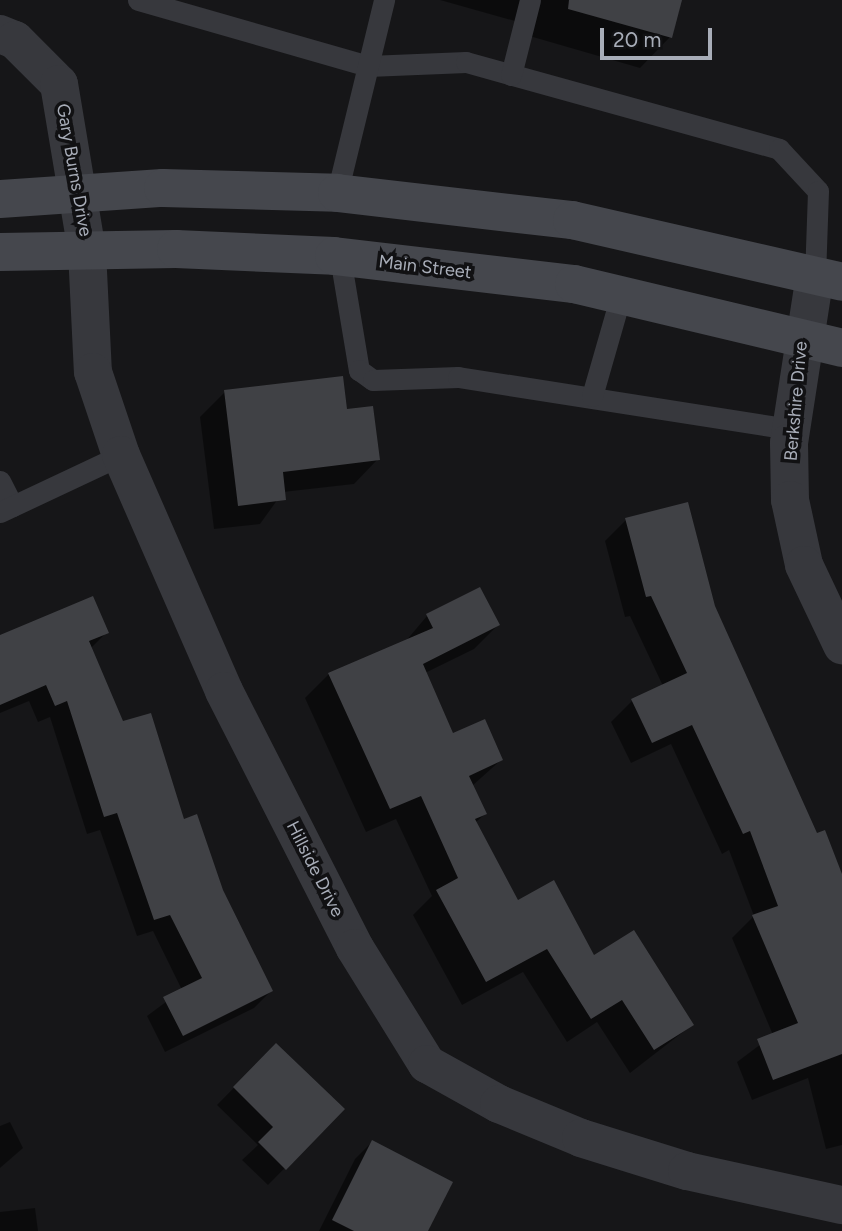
<!DOCTYPE html>
<style>
body{margin:0}
#map{position:relative;width:842px;height:1231px;overflow:hidden;background:#161618;font-family:Figtree,sans-serif}
div>[style]{position:absolute}
[style*='--x']{left:calc(var(--x)*1px);top:calc(var(--y)*1px);width:calc(var(--w)*1px);rotate:calc(var(--a)*1deg)}
.shadow>*{inset:0;background:#0007}
.building>*{inset:0;background:#404145}
.service>*{height:21px;margin:-10.5px;padding:0 10.5px;transform-origin:10.5px;border-radius:10.5px;background:#37383d}
.minor>*{height:38px;margin:-19px;padding:0 19px;transform-origin:19px;border-radius:19px;background:#37383d}
.tertiary>*{height:38px;margin:-19px;padding:0 19px;transform-origin:19px;border-radius:19px;background:#37383d}
.secondary>*{height:38px;margin:-19px;padding:0 19px;transform-origin:19px;border-radius:19px;background:#45474d}
span{translate:-50% -50%;white-space:nowrap;text-align:center;line-height:1.15;-webkit-text-stroke:7px #111113;paint-order:stroke}
.street-label{font-size:18px;color:#a8adb8}
.scale{position:absolute;left:600px;top:28px;width:112px;height:32px;box-sizing:border-box;border:4px solid #a8adb8;border-top:0;padding-left:9px;font-size:21px;line-height:24px;white-space:nowrap;color:#a8adb8;-webkit-text-stroke:5px #111113;paint-order:stroke}
</style>
<div id="map">
<div class="shadow">
<i style="clip-path:polygon(440px 0,680px 0,670px 37px,640px 68px,526px 35px,529px 25px)"></i>
<i style="clip-path:polygon(225px 392px,346px 411px,378px 459px,354px 484px,283px 492px,260px 524px,214px 529px,200px 417px)"></i>
<i style="clip-path:polygon(626px 520px,714px 606px,816px 835px,842px 878px,842px 1145px,826px 1149px,808px 1078px,752px 1100px,737px 1062px,773px 1035px,732px 938px,754px 916px,729px 850px,722px 854px,671px 744px,631px 763px,611px 722px,632px 701px,663px 686px,630px 616px,625px 617px,605px 541px)"></i>
<i style="clip-path:polygon(427px 616px,498px 625px,474px 649px,425px 673px,452px 735px,501px 760px,472px 786px,485px 814px,475px 823px,517px 902px,692px 1025px,630px 1073px,597px 1022px,567px 1042px,523px 972px,462px 1005px,413px 915px,432px 896px,396px 819px,366px 832px,305px 698px,329px 674px,405px 642px)"></i>
<i style="clip-path:polygon(107px 632px,90px 649px,122px 723px,183px 821px,271px 991px,254px 1008px,165px 1052px,147px 1016px,182px 990px,153px 931px,137px 936px,100px 830px,87px 834px,50px 717px,38px 722px,29px 701px,0 713px,0 637px)"></i>
<i style="clip-path:polygon(276px 1045px,343px 1109px,268px 1185px,242px 1160px,258px 1145px,217px 1105px)"></i>
<i style="clip-path:polygon(10px 1122px,23px 1148px,0 1168px,0 1126px)"></i>
<i style="clip-path:polygon(372px 1142px,426px 1231px,319px 1231px,355px 1159px)"></i>
<i style="clip-path:polygon(35px 1208px,38px 1231px,0 1231px,0 1212px)"></i>
</div>
<div class="building">
<i style="clip-path:polygon(569px 0,682px 0,672px 38px,568px 9px)"></i>
<i style="clip-path:polygon(343px 376px,347px 409px,373px 406px,380px 460px,283px 472px,286px 500px,238px 506px,224px 390px)"></i>
<i style="clip-path:polygon(688px 502px,715px 606px,817px 833px,825px 830px,842px 874px,842px 1054px,773px 1080px,757px 1039px,798px 1023px,752px 915px,778px 906px,750px 831px,743px 834px,692px 725px,652px 743px,631px 699px,687px 673px,651px 596px,646px 597px,625px 518px)"></i>
<i style="clip-path:polygon(480px 587px,500px 625px,423px 664px,453px 733px,485px 719px,503px 760px,469px 776px,487px 814px,475px 819px,518px 900px,554px 880px,594px 955px,634px 930px,694px 1025px,654px 1050px,622px 1000px,591px 1019px,547px 949px,486px 982px,436px 890px,458px 878px,421px 796px,390px 809px,328px 673px,433px 628px,426px 614px)"></i>
<i style="clip-path:polygon(93px 596px,109px 633px,89px 641px,123px 721px,151px 713px,184px 819px,197px 814px,223px 890px,273px 991px,183px 1036px,163px 997px,202px 978px,170px 915px,154px 920px,117px 813px,104px 817px,67px 701px,55px 706px,46px 685px,0 705px,0 635px)"></i>
<i style="clip-path:polygon(276px 1043px,345px 1109px,286px 1170px,258px 1142px,273px 1127px,233px 1087px)"></i>
<i style="clip-path:polygon(372px 1140px,453px 1182px,428px 1231px,354px 1231px,332px 1220px)"></i>
</div>
<div class="service">
<i style="--x:138;--y:0;--w:239;--a:16"></i>
<i style="--x:368;--y:66;--w:98;--a:-2.3"></i>
<i style="--x:466;--y:62;--w:325;--a:15.5"></i>
<i style="--x:779;--y:149;--w:57;--a:47.1"></i>
<i style="--x:818;--y:191;--w:84;--a:92"></i>
<i style="--x:511;--y:75;--w:77;--a:-75.8"></i>
<i style="--x:337;--y:193;--w:199;--a:-76.3"></i>
<i style="--x:340;--y:257;--w:115;--a:80.5"></i>
<i style="--x:359;--y:370;--w:17;--a:36"></i>
<i style="--x:373;--y:380;--w:85;--a:-2"></i>
<i style="--x:458;--y:377;--w:337;--a:8.9"></i>
<i style="--x:592;--y:396;--w:105;--a:-74"></i>
<i style="--x:0;--y:481;--w:28;--a:63"></i>
<i style="--x:0;--y:512;--w:134;--a:-25.2"></i>
</div>
<div class="minor">
<i style="--x:87;--y:251;--w:121;--a:87.2"></i>
<i style="--x:93;--y:372;--w:88;--a:71.4"></i>
<i style="--x:121;--y:455;--w:257;--a:66.4"></i>
<i style="--x:224;--y:691;--w:288;--a:63"></i>
<i style="--x:355;--y:948;--w:137;--a:58.2"></i>
<i style="--x:427;--y:1064;--w:82;--a:29.1"></i>
<i style="--x:499;--y:1104;--w:89;--a:22.5"></i>
<i style="--x:581;--y:1138;--w:111;--a:17.3"></i>
<i style="--x:687;--y:1171;--w:159;--a:12.4"></i>
<i style="--x:815;--y:275;--w:170;--a:98.8"></i>
<i style="--x:789;--y:443;--w:57;--a:89"></i>
<i style="--x:790;--y:500;--w:66;--a:77.8"></i>
<i style="--x:804;--y:565;--w:89;--a:64.6"></i>
</div>
<div class="tertiary">
<i style="--x:0;--y:34;--w:16;--a:22"></i>
<i style="--x:15;--y:40;--w:62;--a:45"></i>
<i style="--x:59;--y:84;--w:169;--a:80.5"></i>
</div>
<div class="secondary">
<i style="--x:0;--y:199;--w:163;--a:-3.9"></i>
<i style="--x:163;--y:188;--w:174;--a:1.6"></i>
<i style="--x:337;--y:193;--w:237;--a:6.6"></i>
<i style="--x:572;--y:220;--w:277;--a:12.9"></i>
<i style="--x:0;--y:252;--w:176;--a:-1"></i>
<i style="--x:176;--y:249;--w:158;--a:2.5"></i>
<i style="--x:334;--y:256;--w:242;--a:6.7"></i>
<i style="--x:574;--y:284;--w:276;--a:13.4"></i>
</div>
<div class="street-label">
<span style="left:74px;top:170px;rotate:80deg">Gary Burns Drive</span>
<span style="left:425px;top:267px;rotate:7deg">Main Street</span>
<span style="left:796px;top:401px;rotate:-85deg">Berkshire Drive</span>
<span style="left:315px;top:869px;rotate:63deg">Hillside Drive</span>
</div>
<div class="scale">20 m</div>
</div>
